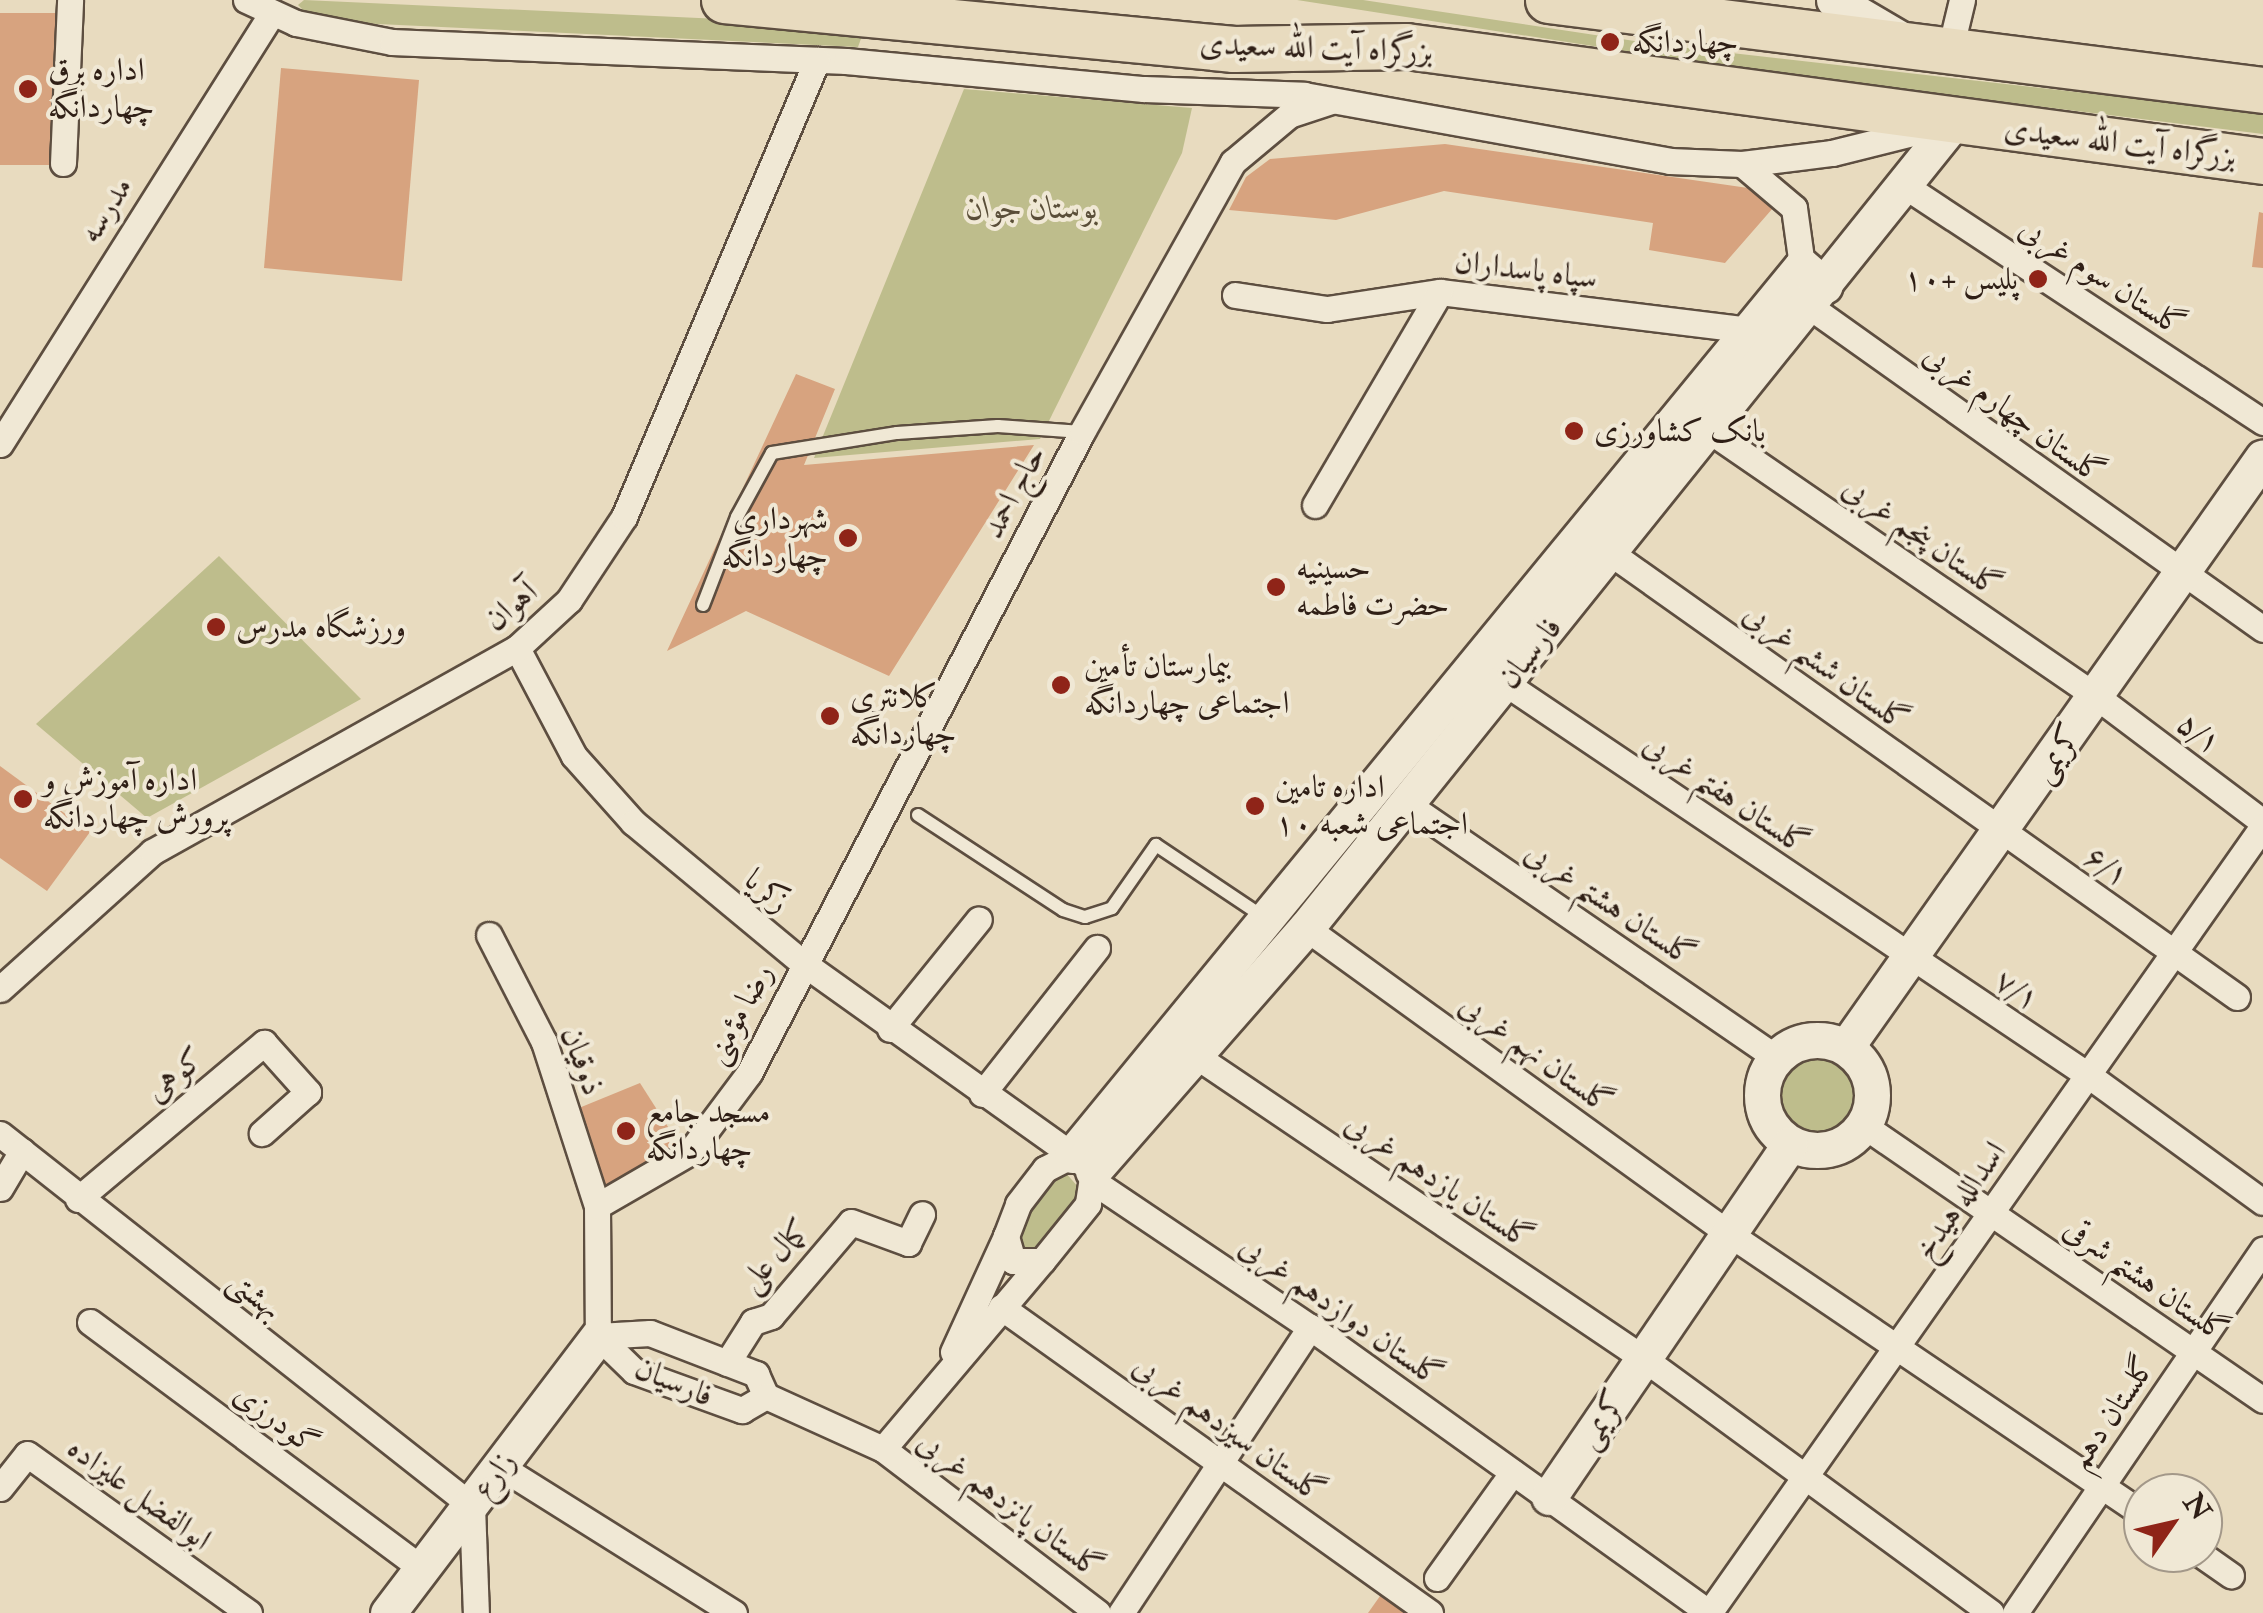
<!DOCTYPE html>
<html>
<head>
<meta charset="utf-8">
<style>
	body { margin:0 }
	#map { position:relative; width:2263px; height:1613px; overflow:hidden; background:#e8dbbf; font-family:"IM FELL Double Pica",Amiri,serif }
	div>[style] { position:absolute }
	.green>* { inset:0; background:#bebd8c }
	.round { border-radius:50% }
	.building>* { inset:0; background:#d7a37f }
	.roads { filter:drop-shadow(2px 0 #5d4e40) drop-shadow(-2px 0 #5d4e40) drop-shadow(0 2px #5d4e40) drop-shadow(0 -2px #5d4e40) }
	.lane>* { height:12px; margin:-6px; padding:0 6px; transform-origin:6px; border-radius:6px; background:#f0e8d5 }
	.street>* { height:25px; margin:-12.5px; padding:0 12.5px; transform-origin:12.5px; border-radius:12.5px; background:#f0e8d5 }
	.secondary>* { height:35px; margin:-17.5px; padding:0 17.5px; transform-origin:17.5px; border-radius:17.5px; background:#f0e8d5 }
	.secondary>.ring { margin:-17.5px; padding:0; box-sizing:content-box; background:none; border:35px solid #f0e8d5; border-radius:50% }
	.highway>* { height:45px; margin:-22.5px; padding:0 22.5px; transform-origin:22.5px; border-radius:22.5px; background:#e8dbbf }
	.dots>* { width:28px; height:28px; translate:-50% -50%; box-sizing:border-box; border:5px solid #f0e8d5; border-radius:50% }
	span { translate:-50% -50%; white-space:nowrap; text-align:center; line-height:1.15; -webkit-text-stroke:8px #f0e8d5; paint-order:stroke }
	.poi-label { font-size:32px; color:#2f1f16 }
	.left { translate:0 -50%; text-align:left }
	.right { translate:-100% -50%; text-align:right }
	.street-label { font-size:32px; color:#2f1f16 }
	.park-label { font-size:32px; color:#5a4e39; font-style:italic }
	.north { position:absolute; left:2123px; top:1473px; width:100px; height:100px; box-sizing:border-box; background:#f0e8d5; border:2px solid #a39889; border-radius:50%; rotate:56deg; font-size:28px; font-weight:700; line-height:40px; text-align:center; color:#2f1f16 }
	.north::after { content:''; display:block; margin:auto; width:35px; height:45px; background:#8f2418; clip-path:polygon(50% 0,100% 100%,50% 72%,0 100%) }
</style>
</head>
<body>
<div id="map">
	<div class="green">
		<i style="clip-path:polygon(304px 0,849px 25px,863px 33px,858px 47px,357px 23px,308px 15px,298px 5px)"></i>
		<i style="clip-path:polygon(1297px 0,1363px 0,1661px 45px,2263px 113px,2263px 134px,1753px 71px)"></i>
		<i style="clip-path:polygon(964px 89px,1192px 108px,1182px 153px,1040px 439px,814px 458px)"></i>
		<i style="clip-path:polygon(219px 556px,361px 699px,147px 818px,36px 724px)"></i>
		<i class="round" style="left:1776px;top:1052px;width:84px;height:84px"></i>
		<i style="clip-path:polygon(1065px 1172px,1079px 1188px,1077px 1198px,1049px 1236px,1036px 1248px,1021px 1247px,1017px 1237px,1029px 1208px)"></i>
	</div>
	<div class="building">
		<i style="clip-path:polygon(0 13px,60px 13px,52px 165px,0 165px)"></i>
		<i style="clip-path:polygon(281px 68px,419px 80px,402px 281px,264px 268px)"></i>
		<i style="clip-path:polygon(1445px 144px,1755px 189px,1773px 208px,1725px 263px,1649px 250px,1653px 223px,1444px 191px,1336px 220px,1229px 210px,1246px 177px,1270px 159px)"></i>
		<i style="clip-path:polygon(2259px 212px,2263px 213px,2263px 268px,2252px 267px)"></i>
		<i style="clip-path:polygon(796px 374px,835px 389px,804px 465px,1034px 445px,889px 676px,746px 611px,667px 651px)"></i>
		<i style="clip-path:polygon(0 766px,90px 832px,47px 891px,0 858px)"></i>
		<i style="clip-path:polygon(640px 1083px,684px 1152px,601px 1194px,574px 1110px)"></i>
		<i style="clip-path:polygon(1385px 1589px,1419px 1613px,1368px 1613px)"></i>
	</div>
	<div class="roads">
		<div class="lane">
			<i style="left:703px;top:605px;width:94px;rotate:-68.9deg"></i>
			<i style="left:737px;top:517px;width:73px;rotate:-61.3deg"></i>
			<i style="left:772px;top:453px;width:127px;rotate:-9.1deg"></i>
			<i style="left:897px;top:433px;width:101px;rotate:-4deg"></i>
			<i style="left:998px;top:426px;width:84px;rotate:4.1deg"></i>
			<i style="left:918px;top:815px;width:173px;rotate:33.2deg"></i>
			<i style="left:1063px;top:910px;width:23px;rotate:18deg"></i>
			<i style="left:1085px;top:917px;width:28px;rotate:-18deg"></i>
			<i style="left:1112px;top:908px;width:77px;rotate:-55.1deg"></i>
			<i style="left:1156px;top:845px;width:131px;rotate:33.8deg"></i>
		</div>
		<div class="street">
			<i style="left:246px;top:0;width:55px;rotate:24.7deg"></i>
			<i style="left:296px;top:23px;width:98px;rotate:11.2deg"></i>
			<i style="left:392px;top:42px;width:454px;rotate:2.4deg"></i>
			<i style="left:846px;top:61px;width:299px;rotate:5.4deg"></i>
			<i style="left:1144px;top:89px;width:160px;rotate:2.1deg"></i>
			<i style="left:1304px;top:95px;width:372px;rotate:10.2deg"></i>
			<i style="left:1670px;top:161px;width:72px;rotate:2.4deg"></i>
			<i style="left:1742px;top:164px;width:91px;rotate:-7deg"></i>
			<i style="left:1832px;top:153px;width:103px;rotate:-14deg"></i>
			<i style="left:1949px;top:54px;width:56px;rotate:-76.5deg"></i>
			<i style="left:63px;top:163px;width:163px;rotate:-87.5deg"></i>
			<i style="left:1742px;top:164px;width:68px;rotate:40.2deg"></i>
			<i style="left:1794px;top:208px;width:59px;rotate:82.1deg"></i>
			<i style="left:1905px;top:186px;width:429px;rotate:33.4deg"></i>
			<i style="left:1235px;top:295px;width:93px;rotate:8.7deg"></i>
			<i style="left:1327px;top:309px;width:114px;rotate:-8.6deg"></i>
			<i style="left:1440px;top:292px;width:313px;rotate:7deg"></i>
			<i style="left:1809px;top:306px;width:557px;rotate:35.43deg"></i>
			<i style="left:1710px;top:431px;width:470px;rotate:34.5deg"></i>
			<i style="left:2097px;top:697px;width:208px;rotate:37deg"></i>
			<i style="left:0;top:444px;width:510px;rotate:-57.74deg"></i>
			<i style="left:1315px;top:505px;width:247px;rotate:-59.6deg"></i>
			<i style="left:1612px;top:554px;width:766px;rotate:35.33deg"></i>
			<i style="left:517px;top:648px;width:122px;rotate:62.2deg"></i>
			<i style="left:574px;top:756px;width:89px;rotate:48.2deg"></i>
			<i style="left:633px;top:822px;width:221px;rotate:39.7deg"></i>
			<i style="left:803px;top:963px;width:330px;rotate:35.5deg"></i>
			<i style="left:1505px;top:683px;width:703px;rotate:33.92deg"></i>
			<i style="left:2088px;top:1075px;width:216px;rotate:36deg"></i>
			<i style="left:1407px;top:804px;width:447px;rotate:34.5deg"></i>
			<i style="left:1306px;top:928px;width:521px;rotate:35.86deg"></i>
			<i style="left:1728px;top:1233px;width:501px;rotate:34.1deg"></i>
			<i style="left:489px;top:935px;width:120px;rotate:62.8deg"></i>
			<i style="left:544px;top:1042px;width:172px;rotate:72.1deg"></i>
			<i style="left:597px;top:1206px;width:130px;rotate:89.6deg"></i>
			<i style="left:0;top:989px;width:205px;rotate:-42deg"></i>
			<i style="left:152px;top:852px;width:418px;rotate:-29.2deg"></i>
			<i style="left:517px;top:648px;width:71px;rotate:-42.7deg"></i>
			<i style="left:569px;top:600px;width:100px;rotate:-56.5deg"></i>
			<i style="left:624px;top:517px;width:496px;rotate:-67.1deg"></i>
			<i style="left:890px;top:1029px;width:141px;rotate:-51deg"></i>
			<i style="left:1199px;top:1058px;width:536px;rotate:34.05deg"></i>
			<i style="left:1643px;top:1358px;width:431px;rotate:36.2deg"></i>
			<i style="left:982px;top:1094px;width:186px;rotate:-51.8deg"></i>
			<i style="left:1863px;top:1125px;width:485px;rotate:34.5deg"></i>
			<i style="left:0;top:1134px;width:601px;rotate:38.24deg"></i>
			<i style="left:472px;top:1506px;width:107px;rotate:87.9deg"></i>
			<i style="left:1072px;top:1155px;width:26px;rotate:37deg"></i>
			<i style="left:1093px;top:1171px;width:33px;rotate:99deg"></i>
			<i style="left:1088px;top:1204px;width:73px;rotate:128.9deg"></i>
			<i style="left:1042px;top:1261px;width:29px;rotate:180deg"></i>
			<i style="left:1013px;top:1261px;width:26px;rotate:-106deg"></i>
			<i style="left:1006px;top:1236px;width:34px;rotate:-69deg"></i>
			<i style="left:1018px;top:1204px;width:44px;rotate:-52.4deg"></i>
			<i style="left:1045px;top:1169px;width:30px;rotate:-27deg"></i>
			<i style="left:1094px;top:1182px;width:260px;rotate:33.9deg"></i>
			<i style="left:1310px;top:1327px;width:491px;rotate:35.6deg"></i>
			<i style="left:0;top:1188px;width:43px;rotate:-59.3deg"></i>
			<i style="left:78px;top:1199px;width:243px;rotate:-40deg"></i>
			<i style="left:264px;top:1043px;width:66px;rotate:48.1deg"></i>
			<i style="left:308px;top:1092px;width:62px;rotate:138.3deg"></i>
			<i style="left:597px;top:1206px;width:108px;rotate:-30.1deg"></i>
			<i style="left:690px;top:1152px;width:99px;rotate:-53.2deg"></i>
			<i style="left:749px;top:1073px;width:722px;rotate:-62.55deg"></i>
			<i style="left:1082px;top:432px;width:309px;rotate:-60.8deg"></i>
			<i style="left:1233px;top:162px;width:73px;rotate:-40deg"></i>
			<i style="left:1289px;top:115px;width:44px;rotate:-18.4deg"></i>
			<i style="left:1001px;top:1307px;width:527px;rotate:35.5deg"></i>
			<i style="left:90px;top:1322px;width:415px;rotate:36.6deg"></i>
			<i style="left:598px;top:1336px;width:52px;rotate:-3.3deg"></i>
			<i style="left:650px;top:1333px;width:114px;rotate:21.1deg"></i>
			<i style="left:756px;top:1374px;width:24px;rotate:66deg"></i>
			<i style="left:766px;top:1396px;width:128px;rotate:24.4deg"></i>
			<i style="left:883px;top:1449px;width:246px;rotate:-49.8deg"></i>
			<i style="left:598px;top:1336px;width:50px;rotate:44.2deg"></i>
			<i style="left:634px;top:1371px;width:115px;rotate:19.9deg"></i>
			<i style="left:742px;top:1410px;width:28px;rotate:-30deg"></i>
			<i style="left:953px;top:1352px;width:128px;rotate:-65.4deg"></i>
			<i style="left:727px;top:1363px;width:49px;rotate:-57.6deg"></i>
			<i style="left:753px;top:1322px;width:19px;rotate:-18deg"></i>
			<i style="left:771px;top:1316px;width:123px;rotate:-49.6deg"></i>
			<i style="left:851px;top:1222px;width:61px;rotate:20.2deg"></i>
			<i style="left:908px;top:1243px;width:32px;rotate:-64deg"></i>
			<i style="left:883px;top:1449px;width:270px;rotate:37.3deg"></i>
			<i style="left:501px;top:1467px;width:275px;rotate:32.1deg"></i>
			<i style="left:0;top:1488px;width:43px;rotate:-51.5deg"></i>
			<i style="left:27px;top:1454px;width:273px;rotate:35.6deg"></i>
			<i style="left:2199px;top:1553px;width:39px;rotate:35deg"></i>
			<i style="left:1437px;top:1578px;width:130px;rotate:-54.4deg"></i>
			<i style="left:1121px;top:1613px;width:343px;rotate:-56.5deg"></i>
			<i style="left:1709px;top:1613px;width:962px;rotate:-54.86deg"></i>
			<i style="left:2015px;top:1613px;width:440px;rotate:-55.7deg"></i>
		</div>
		<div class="secondary">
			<i style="left:1834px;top:0;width:79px;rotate:30.5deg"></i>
			<i class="ring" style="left:1762px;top:1040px;width:75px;height:75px"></i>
			<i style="left:1846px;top:1047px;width:722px;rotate:-54.75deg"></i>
			<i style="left:1072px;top:1155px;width:1150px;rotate:-50.61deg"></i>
			<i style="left:1802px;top:266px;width:30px;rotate:41deg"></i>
			<i style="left:1093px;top:1171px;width:323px;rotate:-48.8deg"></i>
			<i style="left:1306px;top:928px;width:1033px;rotate:-51.21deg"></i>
			<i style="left:1549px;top:1497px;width:427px;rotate:-55.7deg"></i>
			<i style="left:388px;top:1613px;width:348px;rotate:-52.8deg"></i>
		</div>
		<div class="highway">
			<i style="left:724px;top:0;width:512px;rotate:5.49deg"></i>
			<i style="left:1234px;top:49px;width:172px;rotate:-1deg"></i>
			<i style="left:1406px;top:46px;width:865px;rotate:7.64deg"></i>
			<i style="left:1548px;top:0;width:721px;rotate:7.17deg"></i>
		</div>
	</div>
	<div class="dots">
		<i style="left:1610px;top:42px;background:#8f2418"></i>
		<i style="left:28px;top:89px;background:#8f2418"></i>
		<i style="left:2038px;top:279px;background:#8f2418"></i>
		<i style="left:1574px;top:431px;background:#8f2418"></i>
		<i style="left:848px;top:538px;background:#8f2418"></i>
		<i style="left:1276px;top:587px;background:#8f2418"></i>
		<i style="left:216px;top:627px;background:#8f2418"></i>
		<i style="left:1061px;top:685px;background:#8f2418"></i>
		<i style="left:830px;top:716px;background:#8f2418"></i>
		<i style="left:23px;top:799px;background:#8f2418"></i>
		<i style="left:1255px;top:806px;background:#8f2418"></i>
		<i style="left:626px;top:1131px;background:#8f2418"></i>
	</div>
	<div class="poi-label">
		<span class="left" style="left:1632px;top:42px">چهاردانگه</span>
		<span class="left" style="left:48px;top:89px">اداره برق<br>چهاردانگه</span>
		<span class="right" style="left:2018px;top:279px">پلیس +۱۰</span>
		<span class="left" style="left:1594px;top:431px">بانک کشاورزی</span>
		<span class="right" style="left:828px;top:538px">شهرداری<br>چهاردانگه</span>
		<span class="left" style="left:1296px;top:587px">حسینیه<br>حضرت فاطمه</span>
		<span class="left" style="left:236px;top:627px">ورزشگاه مدرس</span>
		<span class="left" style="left:1084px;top:685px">بیمارستان تأمین<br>اجتماعی چهاردانگه</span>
		<span class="left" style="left:850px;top:716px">کلانتری<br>چهاردانگه</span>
		<span class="left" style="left:43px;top:799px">اداره آموزش و<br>پرورش چهاردانگه</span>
		<span class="left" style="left:1275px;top:806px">اداره تامین<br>اجتماعی شعبه ۱۰</span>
		<span class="left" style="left:646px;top:1131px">مسجد جامع<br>چهاردانگه</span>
	</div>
	<div class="street-label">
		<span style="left:1316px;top:48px;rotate:2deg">بزرگراه آیت الله سعیدی</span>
		<span style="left:2120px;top:143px;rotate:7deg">بزرگراه آیت الله سعیدی</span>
		<span style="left:106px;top:210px;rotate:-58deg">مدرسه</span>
		<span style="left:1526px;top:270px;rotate:7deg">سپاه پاسداران</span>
		<span style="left:2102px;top:277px;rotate:33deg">گلستان سوم غربی</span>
		<span style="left:2014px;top:414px;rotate:36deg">گلستان چهارم غربی</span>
		<span style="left:1014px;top:492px;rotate:-62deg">حاج احمد</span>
		<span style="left:1922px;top:537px;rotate:35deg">گلستان پنجم غربی</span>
		<span style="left:511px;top:606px;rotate:-40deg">آهوان</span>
		<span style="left:1530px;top:653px;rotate:-51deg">فارسیان</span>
		<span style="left:1826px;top:667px;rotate:36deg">گلستان ششم غربی</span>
		<span style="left:2199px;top:733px;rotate:37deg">۵/۱</span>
		<span style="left:2057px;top:754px;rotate:-55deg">کریمی</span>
		<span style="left:1726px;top:794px;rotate:34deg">گلستان هفتم غربی</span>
		<span style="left:2107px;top:866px;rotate:35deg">۶/۱</span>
		<span style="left:767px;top:891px;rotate:40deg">زکریا</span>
		<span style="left:1610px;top:904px;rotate:34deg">گلستان هشتم غربی</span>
		<span style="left:2017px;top:990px;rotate:33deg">۷/۱</span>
		<span style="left:739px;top:1014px;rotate:-62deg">رضا مؤمنی</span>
		<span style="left:1536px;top:1054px;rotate:36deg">گلستان نهم غربی</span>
		<span style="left:582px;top:1061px;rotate:70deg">ذوقیان</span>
		<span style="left:175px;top:1075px;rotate:-40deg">کوهی</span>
		<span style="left:1439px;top:1181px;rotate:34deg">گلستان یازدهم غربی</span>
		<span style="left:1960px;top:1201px;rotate:-55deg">اسدالله هیدخ</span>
		<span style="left:775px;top:1256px;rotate:-46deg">کمال علی</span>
		<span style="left:2146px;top:1280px;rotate:35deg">گلستان هشتم شرقی</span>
		<span style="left:255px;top:1295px;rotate:38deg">بهشتی</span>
		<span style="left:1341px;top:1311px;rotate:35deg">گلستان دوازدهم غربی</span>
		<span style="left:674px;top:1382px;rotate:23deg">فارسیان</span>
		<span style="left:2112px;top:1413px;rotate:-56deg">گلستان دهم</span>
		<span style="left:276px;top:1419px;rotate:37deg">گودرزی</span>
		<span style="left:1602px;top:1420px;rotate:-56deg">کریمی</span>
		<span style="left:1229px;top:1429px;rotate:36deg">گلستان سیزدهم غربی</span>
		<span style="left:494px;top:1475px;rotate:-53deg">زارع</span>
		<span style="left:139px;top:1494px;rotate:36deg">ابوالفضل علیزاده</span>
		<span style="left:1010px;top:1505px;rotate:37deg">گلستان پانزدهم غربی</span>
	</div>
	<div class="park-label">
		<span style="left:1032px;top:208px">بوستان جوان</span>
	</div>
	<div class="north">N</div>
</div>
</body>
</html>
